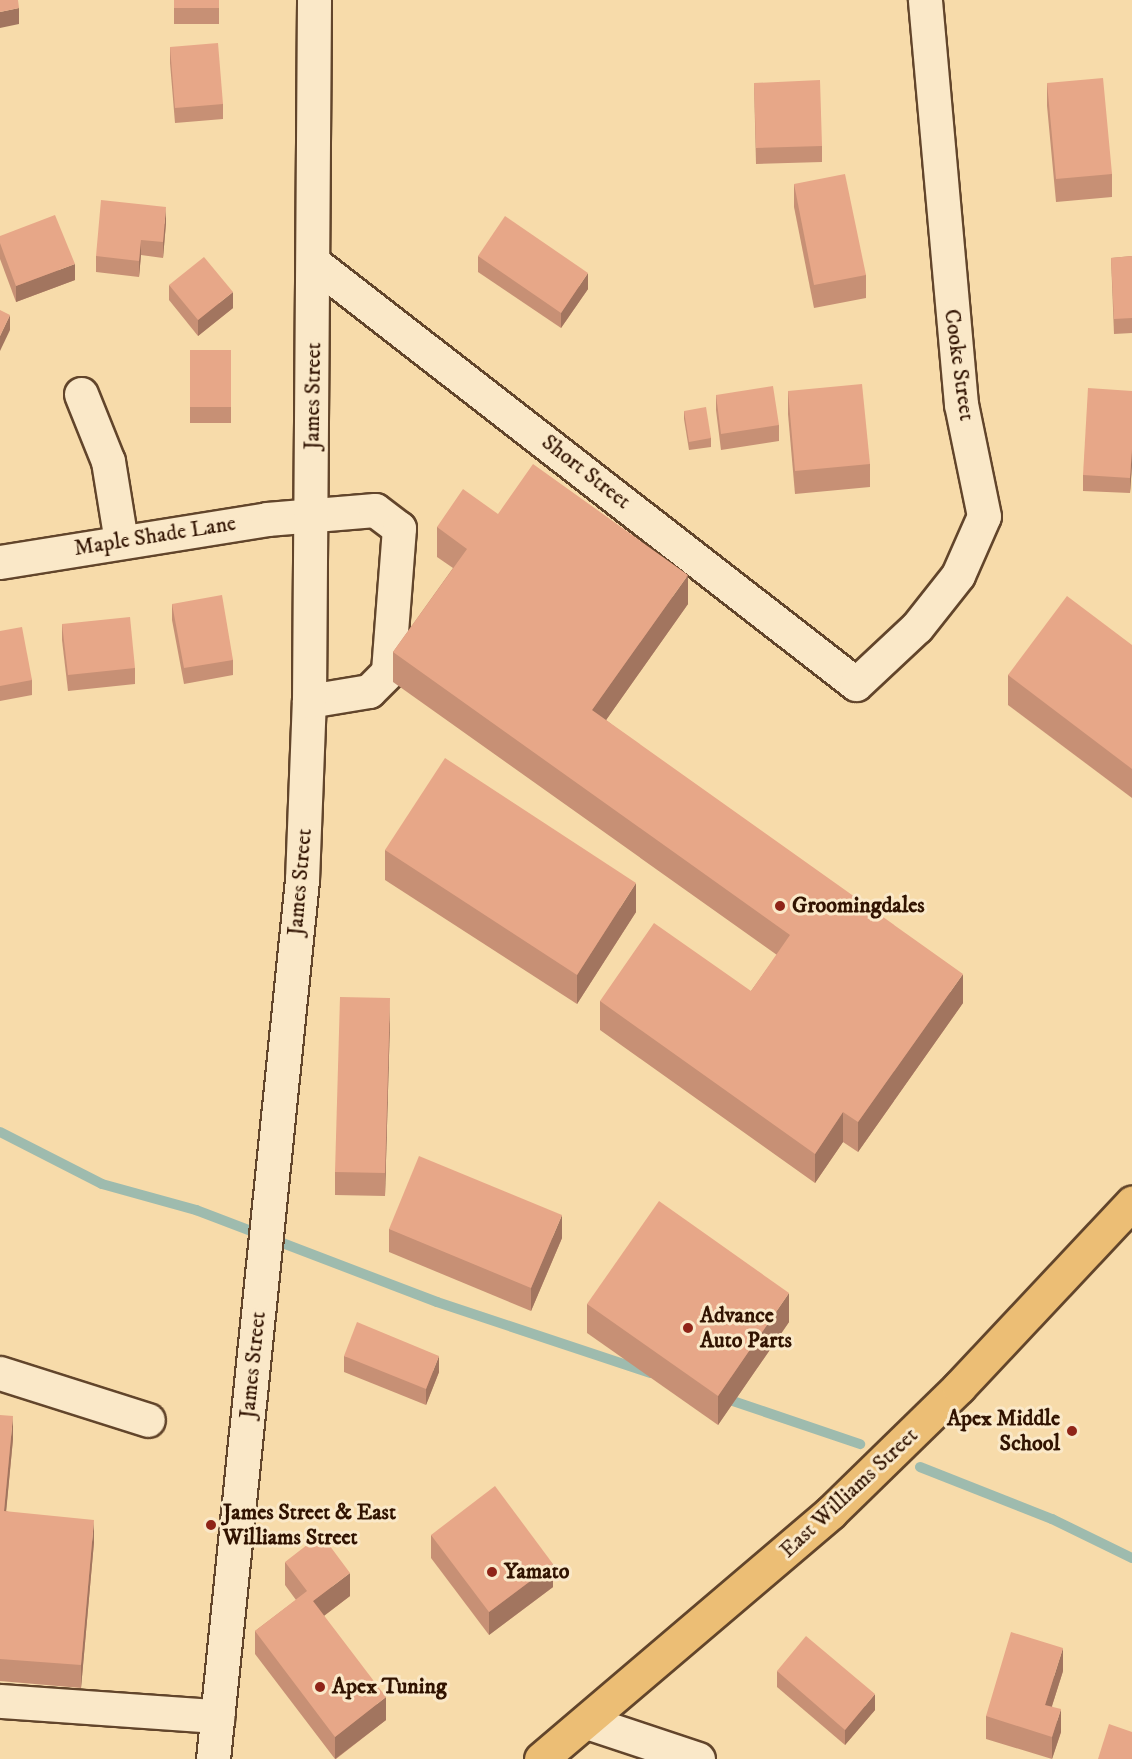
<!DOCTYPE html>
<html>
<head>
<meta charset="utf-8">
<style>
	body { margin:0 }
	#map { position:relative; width:1132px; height:1759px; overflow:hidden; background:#f7dbaa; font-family:"IM FELL DW Pica",serif }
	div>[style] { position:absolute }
	.stream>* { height:10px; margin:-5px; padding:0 5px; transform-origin:5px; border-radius:5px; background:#9ebbae }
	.roads { filter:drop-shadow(2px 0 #62452b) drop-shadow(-2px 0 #62452b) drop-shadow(0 2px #62452b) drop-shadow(0 -2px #62452b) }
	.minor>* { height:33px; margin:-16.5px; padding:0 16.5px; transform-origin:16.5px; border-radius:16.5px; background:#fae8c8 }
	.major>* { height:33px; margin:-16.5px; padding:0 16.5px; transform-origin:16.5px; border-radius:16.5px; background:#ecbe75 }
	.wall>* { inset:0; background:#c79075 }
	.shaded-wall>* { inset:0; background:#a2755f }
	.building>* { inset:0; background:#e7a788 }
	.dots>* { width:16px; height:16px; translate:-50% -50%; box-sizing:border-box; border:3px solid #fae8c8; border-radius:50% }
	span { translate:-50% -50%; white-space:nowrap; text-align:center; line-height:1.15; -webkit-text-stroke:6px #fae8c8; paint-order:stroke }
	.street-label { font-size:22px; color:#311301 }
	.poi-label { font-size:22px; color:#311301; font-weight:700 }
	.left { translate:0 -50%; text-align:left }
	.right { translate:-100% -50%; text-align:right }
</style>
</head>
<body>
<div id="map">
	<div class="stream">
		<i style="left:0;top:1132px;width:114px;rotate:27deg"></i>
		<i style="left:102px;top:1184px;width:98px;rotate:15.5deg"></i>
		<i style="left:196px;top:1210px;width:258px;rotate:20.9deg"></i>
		<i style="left:437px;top:1302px;width:225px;rotate:18.4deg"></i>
		<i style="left:721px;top:1397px;width:147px;rotate:18.7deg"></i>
		<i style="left:920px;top:1467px;width:142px;rotate:21.5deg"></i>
		<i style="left:1052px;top:1519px;width:89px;rotate:26deg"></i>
	</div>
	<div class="roads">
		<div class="minor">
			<i style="left:314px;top:263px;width:686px;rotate:37.84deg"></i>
			<i style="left:856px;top:684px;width:83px;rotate:-43.1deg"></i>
			<i style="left:917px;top:627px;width:66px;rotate:-51.7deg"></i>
			<i style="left:958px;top:575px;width:64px;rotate:-66.2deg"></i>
			<i style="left:984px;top:516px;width:114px;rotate:-101.6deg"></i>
			<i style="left:961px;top:404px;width:406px;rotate:-95.1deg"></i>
			<i style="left:81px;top:394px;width:72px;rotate:68.1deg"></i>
			<i style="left:108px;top:461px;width:81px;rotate:80.8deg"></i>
			<i style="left:0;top:562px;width:270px;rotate:-9.1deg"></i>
			<i style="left:267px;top:519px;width:108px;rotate:-4.8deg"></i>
			<i style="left:375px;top:510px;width:30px;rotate:37deg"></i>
			<i style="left:399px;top:528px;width:144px;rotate:94.4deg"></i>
			<i style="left:388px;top:672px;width:27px;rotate:135deg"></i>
			<i style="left:369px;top:691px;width:61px;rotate:170.5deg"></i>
			<i style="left:0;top:1373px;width:155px;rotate:17.6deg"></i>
			<i style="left:0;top:1701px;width:218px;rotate:4deg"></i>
			<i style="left:587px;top:1722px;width:117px;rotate:18.4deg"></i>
			<i style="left:213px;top:1759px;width:883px;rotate:-84.22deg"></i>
			<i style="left:302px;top:880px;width:179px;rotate:-87.8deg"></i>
			<i style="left:309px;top:701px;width:701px;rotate:-89.59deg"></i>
		</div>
		<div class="major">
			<i style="left:541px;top:1759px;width:381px;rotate:-40.4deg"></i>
			<i style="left:831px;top:1512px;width:179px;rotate:-44.3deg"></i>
			<i style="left:959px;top:1387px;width:253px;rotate:-46.8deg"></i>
		</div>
	</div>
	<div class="wall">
		<i style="clip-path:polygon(174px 0,219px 0,219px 24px,174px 24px)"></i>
		<i style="clip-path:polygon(170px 47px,223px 104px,223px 119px,175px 123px,170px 63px)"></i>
		<i style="clip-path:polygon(754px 83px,822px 146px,822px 162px,756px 164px)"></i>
		<i style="clip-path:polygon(1047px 83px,1112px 174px,1112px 197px,1056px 202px,1047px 106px)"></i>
		<i style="clip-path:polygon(794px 184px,866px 275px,866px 298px,814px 308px,794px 207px)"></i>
		<i style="clip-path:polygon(166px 223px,163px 258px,141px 255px,139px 277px,96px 272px,96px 256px)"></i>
		<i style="clip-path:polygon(0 236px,75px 280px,16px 302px,0 259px)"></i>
		<i style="clip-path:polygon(478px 256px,588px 289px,561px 328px,478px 272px)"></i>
		<i style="clip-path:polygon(1132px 256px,1132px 333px,1114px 334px,1111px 258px)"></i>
		<i style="clip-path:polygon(169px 285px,233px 308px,198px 336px,169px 300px)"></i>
		<i style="clip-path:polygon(190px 350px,231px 350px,231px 423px,190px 423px)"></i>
		<i style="clip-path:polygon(788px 391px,870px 464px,870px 487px,795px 494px,788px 414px)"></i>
		<i style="clip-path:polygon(1132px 391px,1132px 465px,1130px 493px,1083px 491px,1083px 475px)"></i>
		<i style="clip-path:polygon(716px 395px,779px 425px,779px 441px,721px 450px,716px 410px)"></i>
		<i style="clip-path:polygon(684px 411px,711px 438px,711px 447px,689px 450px,684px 419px)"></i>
		<i style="clip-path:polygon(498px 514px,688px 604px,606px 720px,963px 1003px,858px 1152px,843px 1142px,815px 1183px,600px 1030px,600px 1001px,751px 991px,777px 955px,393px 682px,393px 652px,453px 568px,437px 557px,437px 527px)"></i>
		<i style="clip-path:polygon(172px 604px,233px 660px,233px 675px,184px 684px,172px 620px)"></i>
		<i style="clip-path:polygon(62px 624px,135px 668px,135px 684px,68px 691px,62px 640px)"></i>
		<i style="clip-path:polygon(0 631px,32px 680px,32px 695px,0 701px)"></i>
		<i style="clip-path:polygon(1132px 645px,1132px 798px,1008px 705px,1008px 675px)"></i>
		<i style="clip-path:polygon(385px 850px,636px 912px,577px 1004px,385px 880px)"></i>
		<i style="clip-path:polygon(390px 1021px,385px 1196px,335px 1195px,335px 1172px)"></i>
		<i style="clip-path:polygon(389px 1229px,562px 1238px,531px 1311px,389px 1252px)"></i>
		<i style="clip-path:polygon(587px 1304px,789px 1322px,718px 1425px,587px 1333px)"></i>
		<i style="clip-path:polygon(344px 1356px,439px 1372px,426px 1405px,344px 1372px)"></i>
		<i style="clip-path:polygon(0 1415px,13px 1439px,6px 1511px,94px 1542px,81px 1688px,0 1681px)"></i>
		<i style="clip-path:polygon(431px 1535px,553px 1587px,489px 1635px,431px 1558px)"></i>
		<i style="clip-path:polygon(285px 1562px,350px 1596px,324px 1616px,386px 1720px,336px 1759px,335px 1759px,255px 1654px,255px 1631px,296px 1600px,285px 1585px)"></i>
		<i style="clip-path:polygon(777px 1671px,875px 1710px,845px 1745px,777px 1687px)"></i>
		<i style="clip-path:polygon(1063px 1671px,1052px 1706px,1061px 1732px,1052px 1759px,986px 1739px,986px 1716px)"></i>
	</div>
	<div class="shaded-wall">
		<i style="clip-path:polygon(19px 8px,19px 24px,0 28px,0 12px)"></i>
		<i style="clip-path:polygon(166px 207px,166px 223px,163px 258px,163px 242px)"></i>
		<i style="clip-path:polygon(141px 240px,141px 255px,139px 277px,139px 261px)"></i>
		<i style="clip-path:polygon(75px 264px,75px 280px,16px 302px,16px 286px)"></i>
		<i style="clip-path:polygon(588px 273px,588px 289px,561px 328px,561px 313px)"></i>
		<i style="clip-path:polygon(233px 292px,233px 308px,198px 336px,198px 320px)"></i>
		<i style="clip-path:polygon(10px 315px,10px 330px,0 351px,0 336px)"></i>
		<i style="clip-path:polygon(1132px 449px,1132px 465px,1130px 493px,1130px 478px)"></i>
		<i style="clip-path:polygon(688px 575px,688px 604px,592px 740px,592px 710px)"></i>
		<i style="clip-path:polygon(636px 883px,636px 912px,577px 1004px,577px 975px)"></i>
		<i style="clip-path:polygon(963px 974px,963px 1003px,858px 1152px,858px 1122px)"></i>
		<i style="clip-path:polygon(390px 998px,390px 1021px,385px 1196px,385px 1173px)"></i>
		<i style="clip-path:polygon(843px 1112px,843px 1142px,815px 1183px,815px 1154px)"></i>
		<i style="clip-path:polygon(562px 1215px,562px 1238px,531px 1311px,531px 1288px)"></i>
		<i style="clip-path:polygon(789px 1293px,789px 1322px,718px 1425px,718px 1396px)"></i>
		<i style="clip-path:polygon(439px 1356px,439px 1372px,426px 1405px,426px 1389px)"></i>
		<i style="clip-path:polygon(13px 1416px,13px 1439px,4px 1534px,4px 1511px)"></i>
		<i style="clip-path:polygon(94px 1520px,94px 1542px,81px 1688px,81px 1665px)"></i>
		<i style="clip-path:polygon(553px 1564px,553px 1587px,489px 1635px,489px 1612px)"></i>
		<i style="clip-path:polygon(350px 1573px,350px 1596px,313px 1624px,313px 1601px)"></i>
		<i style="clip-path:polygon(1063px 1648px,1063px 1671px,1045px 1728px,1045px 1705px)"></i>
		<i style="clip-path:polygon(875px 1694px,875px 1710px,845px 1745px,845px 1730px)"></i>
		<i style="clip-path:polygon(386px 1697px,386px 1720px,335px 1759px,335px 1737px)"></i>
		<i style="clip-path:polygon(1061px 1709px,1061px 1732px,1052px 1759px,1052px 1737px)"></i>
	</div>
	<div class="building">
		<i style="clip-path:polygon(0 0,18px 0,19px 8px,0 12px)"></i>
		<i style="clip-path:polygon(174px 0,219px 0,219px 8px,174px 8px)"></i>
		<i style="clip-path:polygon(218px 43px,223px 104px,175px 108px,170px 47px)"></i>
		<i style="clip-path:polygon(1103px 78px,1112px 174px,1056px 179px,1047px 83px)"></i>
		<i style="clip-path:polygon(820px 80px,822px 146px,756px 148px,754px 83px)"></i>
		<i style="clip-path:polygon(845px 174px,866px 275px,814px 285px,794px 184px)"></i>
		<i style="clip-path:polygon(101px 200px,166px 207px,163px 242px,141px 240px,139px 261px,96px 256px)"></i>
		<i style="clip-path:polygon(55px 215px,75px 264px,16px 286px,0 243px,0 236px)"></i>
		<i style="clip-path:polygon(505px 216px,588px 273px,561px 313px,478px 256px)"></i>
		<i style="clip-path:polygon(1132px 256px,1132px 318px,1114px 319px,1111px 258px)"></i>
		<i style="clip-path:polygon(204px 257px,233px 292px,198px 320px,169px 285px)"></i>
		<i style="clip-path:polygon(0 310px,10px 315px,0 336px)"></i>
		<i style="clip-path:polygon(190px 350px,231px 350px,231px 407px,190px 407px)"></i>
		<i style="clip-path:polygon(862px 384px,870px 464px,795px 471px,788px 391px)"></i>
		<i style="clip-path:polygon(773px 386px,779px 425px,721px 434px,716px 395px)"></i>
		<i style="clip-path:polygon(1088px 388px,1132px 391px,1132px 449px,1130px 478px,1083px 475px)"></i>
		<i style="clip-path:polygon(706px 407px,711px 438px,689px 442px,684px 411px)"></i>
		<i style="clip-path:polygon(533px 464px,688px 575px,592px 710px,963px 974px,858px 1122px,843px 1112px,815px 1154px,600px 1001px,654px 923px,751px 991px,790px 935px,393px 652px,467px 549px,437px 527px,463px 489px,498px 514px)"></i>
		<i style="clip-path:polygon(222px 595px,233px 660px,184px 668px,172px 604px)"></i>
		<i style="clip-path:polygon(1067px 596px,1132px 645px,1132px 769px,1008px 675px)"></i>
		<i style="clip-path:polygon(130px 617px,135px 668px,68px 675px,62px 624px)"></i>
		<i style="clip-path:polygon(22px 627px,32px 680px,0 686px,0 631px)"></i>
		<i style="clip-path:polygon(445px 758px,636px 883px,577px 975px,385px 850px)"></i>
		<i style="clip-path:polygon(340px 997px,390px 998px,385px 1173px,335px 1172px)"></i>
		<i style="clip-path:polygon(419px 1156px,562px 1215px,531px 1288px,389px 1229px)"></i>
		<i style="clip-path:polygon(659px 1201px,789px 1293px,718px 1396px,587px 1304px)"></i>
		<i style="clip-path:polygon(357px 1322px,439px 1356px,426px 1389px,344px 1356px)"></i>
		<i style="clip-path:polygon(0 1415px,13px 1416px,4px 1511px,94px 1520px,81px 1665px,0 1659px)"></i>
		<i style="clip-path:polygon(495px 1486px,553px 1564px,489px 1612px,431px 1535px)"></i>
		<i style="clip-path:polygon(321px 1534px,350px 1573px,313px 1601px,386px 1697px,335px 1737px,255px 1631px,307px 1591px,285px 1562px)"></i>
		<i style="clip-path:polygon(1011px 1632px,1063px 1648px,1045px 1705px,1061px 1709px,1052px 1737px,986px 1716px)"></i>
		<i style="clip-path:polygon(806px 1636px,875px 1694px,845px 1730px,777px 1671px)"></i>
		<i style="clip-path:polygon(1109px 1724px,1132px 1732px,1132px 1759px,1098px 1759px)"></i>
	</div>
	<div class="dots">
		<i style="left:780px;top:906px;background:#8f2418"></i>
		<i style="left:688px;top:1328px;background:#8f2418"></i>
		<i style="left:1072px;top:1431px;background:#8f2418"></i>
		<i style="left:211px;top:1525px;background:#8f2418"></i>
		<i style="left:492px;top:1572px;background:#8f2418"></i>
		<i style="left:320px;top:1687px;background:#8f2418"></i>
	</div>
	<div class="street-label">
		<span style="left:959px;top:365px;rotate:82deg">Cooke Street</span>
		<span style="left:313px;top:396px;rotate:-89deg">James Street</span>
		<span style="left:586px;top:472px;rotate:38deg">Short Street</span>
		<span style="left:155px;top:536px;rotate:-9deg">Maple Shade Lane</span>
		<span style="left:300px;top:882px;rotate:-85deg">James Street</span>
		<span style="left:253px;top:1365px;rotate:-84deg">James Street</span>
		<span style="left:849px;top:1493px;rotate:-43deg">East Williams Street</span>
	</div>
	<div class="poi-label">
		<span class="left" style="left:792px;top:906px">Groomingdales</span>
		<span class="left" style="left:700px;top:1328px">Advance<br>Auto Parts</span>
		<span class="right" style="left:1060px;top:1431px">Apex Middle<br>School</span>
		<span class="left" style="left:223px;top:1525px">James Street &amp; East<br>Williams Street</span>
		<span class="left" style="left:504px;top:1572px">Yamato</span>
		<span class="left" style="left:332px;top:1687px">Apex Tuning</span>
	</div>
</div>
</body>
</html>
